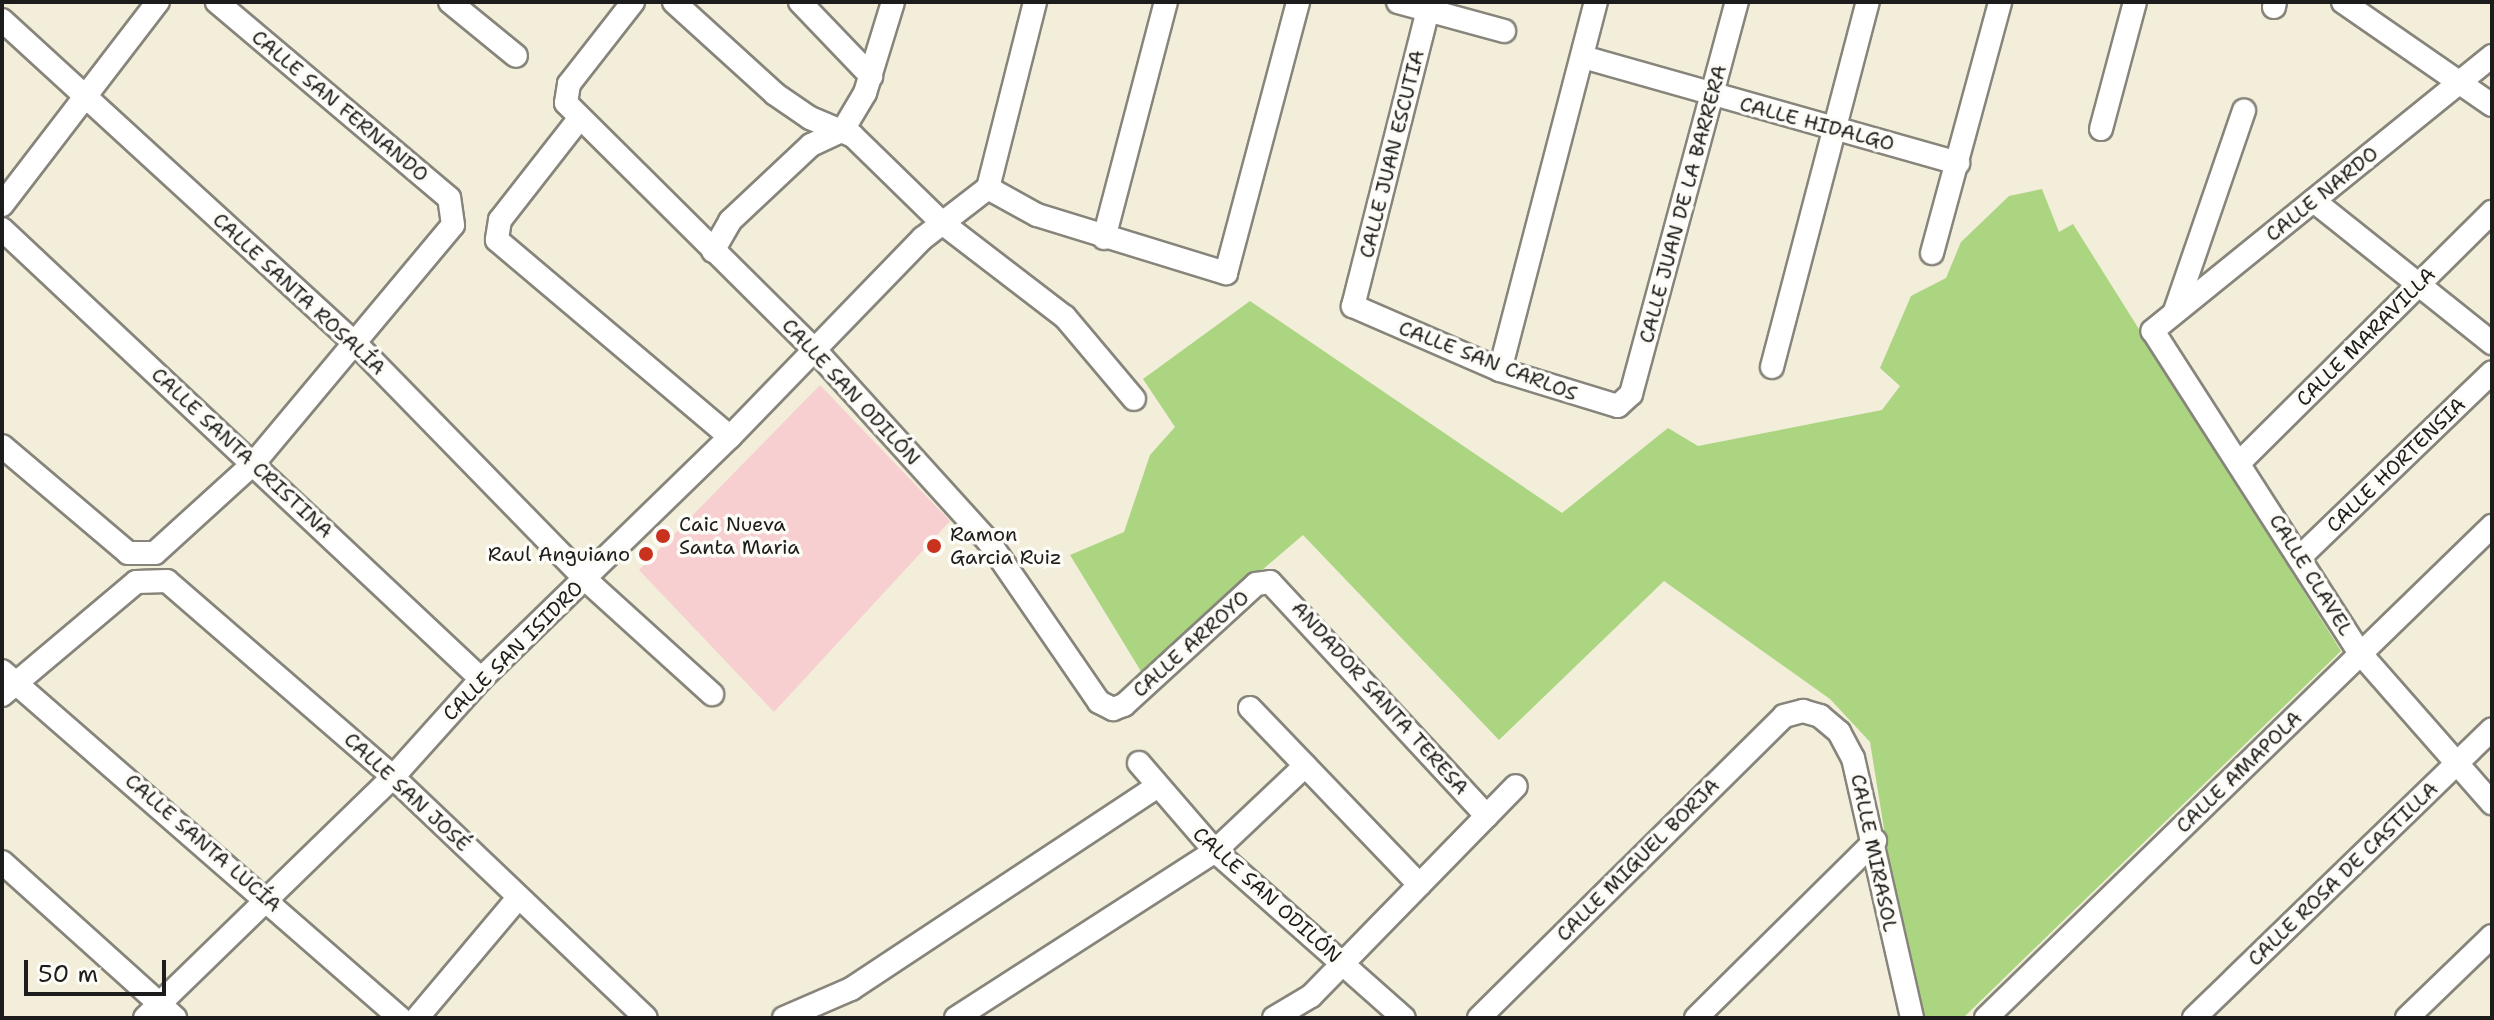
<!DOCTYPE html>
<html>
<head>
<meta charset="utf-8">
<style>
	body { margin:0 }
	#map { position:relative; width:2494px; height:1020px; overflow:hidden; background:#f2eeda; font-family:"Shantell Sans",sans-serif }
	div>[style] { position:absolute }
	.built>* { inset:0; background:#f7cfd1 }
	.green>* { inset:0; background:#abd581 }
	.roads { filter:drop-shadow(2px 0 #87857b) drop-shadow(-2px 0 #87857b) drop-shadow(0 2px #87857b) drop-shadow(0 -2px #87857b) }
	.street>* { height:22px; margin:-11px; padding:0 11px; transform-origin:11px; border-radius:11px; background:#fff }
	.dots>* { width:22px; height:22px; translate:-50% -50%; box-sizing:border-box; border:4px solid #fdfcf7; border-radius:50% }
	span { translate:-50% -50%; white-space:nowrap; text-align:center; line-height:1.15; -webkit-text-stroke:7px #fdfcf7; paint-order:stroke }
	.street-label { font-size:20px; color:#1c1c1c }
	.poi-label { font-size:20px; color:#1c1c1c }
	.left { translate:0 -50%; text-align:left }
	.right { translate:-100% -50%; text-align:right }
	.frame { position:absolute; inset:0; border:4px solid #1c1c1c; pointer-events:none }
	.scale { position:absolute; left:24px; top:960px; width:142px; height:36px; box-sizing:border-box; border:4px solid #1c1c1c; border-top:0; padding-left:10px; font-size:24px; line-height:28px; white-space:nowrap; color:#1c1c1c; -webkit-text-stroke:6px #fdfcf7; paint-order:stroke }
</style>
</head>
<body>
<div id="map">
	<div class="built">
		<i style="clip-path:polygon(820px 385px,950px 521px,774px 712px,639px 570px)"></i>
	</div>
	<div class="green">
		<i style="clip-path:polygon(2042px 189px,2059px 232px,2073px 224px,2341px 651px,1963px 1018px,1924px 1018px,1908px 978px,1870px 742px,1830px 699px,1664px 581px,1499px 740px,1303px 535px,1142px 673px,1070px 555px,1124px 532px,1150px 455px,1175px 427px,1143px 379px,1250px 301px,1562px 513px,1668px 428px,1698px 446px,1882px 410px,1900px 386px,1880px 368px,1911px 296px,1946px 278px,1961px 242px,2009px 196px)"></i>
	</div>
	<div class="roads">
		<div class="street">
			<i style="left:450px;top:2px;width:85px;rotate:39.3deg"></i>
			<i style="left:633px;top:2px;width:104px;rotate:128deg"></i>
			<i style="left:569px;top:84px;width:19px;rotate:99deg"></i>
			<i style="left:566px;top:103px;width:351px;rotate:44.8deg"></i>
			<i style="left:815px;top:350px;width:259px;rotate:47.8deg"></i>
			<i style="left:989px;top:542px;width:194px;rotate:55.5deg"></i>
			<i style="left:1099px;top:702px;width:16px;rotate:27deg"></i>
			<i style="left:1113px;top:709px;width:12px;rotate:-20deg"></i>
			<i style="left:1124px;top:705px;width:179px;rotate:-42.5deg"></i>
			<i style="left:1256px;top:584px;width:14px;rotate:-8deg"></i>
			<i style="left:1270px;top:582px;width:319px;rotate:47.2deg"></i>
			<i style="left:674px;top:2px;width:137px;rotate:42.3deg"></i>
			<i style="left:775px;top:94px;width:42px;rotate:34.4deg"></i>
			<i style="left:810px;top:118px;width:47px;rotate:22.7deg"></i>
			<i style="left:853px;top:136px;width:123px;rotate:44.3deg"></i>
			<i style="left:941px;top:222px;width:156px;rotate:37.5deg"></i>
			<i style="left:1065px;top:317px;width:107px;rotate:49.9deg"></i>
			<i style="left:800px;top:2px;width:103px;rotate:46.2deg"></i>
			<i style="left:1398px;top:2px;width:110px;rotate:15.3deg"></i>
			<i style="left:1430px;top:2px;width:314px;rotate:104.2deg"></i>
			<i style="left:1353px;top:306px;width:160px;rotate:23.5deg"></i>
			<i style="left:1500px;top:370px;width:123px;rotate:17deg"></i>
			<i style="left:1618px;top:406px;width:18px;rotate:-43deg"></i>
			<i style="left:1631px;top:394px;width:406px;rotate:-74.9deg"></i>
			<i style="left:2343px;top:2px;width:181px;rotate:34.7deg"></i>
			<i style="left:2274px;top:7px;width:5px;rotate:-79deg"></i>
			<i style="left:2px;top:20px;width:481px;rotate:42.5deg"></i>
			<i style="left:357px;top:345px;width:325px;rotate:45.7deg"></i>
			<i style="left:584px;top:578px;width:173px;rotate:42.2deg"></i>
			<i style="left:2492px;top:56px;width:437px;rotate:141deg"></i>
			<i style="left:2153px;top:331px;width:383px;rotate:57.3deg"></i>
			<i style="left:2360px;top:653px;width:200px;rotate:48.7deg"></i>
			<i style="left:1583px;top:57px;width:390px;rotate:15.8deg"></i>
			<i style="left:579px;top:119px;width:128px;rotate:128deg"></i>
			<i style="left:500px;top:220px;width:20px;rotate:99deg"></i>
			<i style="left:497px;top:240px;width:305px;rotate:40.2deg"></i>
			<i style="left:2101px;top:129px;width:131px;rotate:-75deg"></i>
			<i style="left:843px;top:130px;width:43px;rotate:-59.3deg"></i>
			<i style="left:865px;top:93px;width:95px;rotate:-72.9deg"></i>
			<i style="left:988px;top:188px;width:56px;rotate:28.9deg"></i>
			<i style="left:1037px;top:215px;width:198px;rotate:17.1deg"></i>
			<i style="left:1226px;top:273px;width:280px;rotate:-75.1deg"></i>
			<i style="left:988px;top:188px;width:192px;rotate:-75.8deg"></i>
			<i style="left:2314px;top:201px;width:228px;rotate:38.6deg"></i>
			<i style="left:2px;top:205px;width:256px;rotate:-52.5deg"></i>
			<i style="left:2px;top:229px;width:657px;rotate:43.21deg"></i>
			<i style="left:1104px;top:238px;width:244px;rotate:-75.3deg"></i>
			<i style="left:713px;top:251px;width:34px;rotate:-60deg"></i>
			<i style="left:730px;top:221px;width:111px;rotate:-43.2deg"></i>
			<i style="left:811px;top:145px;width:35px;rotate:-25deg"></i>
			<i style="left:1932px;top:253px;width:260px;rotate:-74.8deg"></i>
			<i style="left:2175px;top:311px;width:212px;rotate:-71deg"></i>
			<i style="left:1772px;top:367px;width:377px;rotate:-75.3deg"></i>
			<i style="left:1500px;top:370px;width:380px;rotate:-75.4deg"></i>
			<i style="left:2px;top:446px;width:165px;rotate:40.3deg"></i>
			<i style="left:128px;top:553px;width:27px"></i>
			<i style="left:155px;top:553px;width:134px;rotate:-42.3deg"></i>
			<i style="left:254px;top:463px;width:310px;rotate:-50.1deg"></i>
			<i style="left:453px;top:225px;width:27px;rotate:-98deg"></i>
			<i style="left:449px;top:198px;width:304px;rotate:-139.8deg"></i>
			<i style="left:2240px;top:462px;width:355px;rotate:-44.8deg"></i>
			<i style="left:2299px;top:558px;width:268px;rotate:-43.9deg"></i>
			<i style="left:2px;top:671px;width:528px;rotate:41.08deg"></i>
			<i style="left:2px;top:695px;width:175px;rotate:-40.1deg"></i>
			<i style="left:136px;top:582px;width:31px;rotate:-2deg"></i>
			<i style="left:167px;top:581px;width:299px;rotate:40.9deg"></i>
			<i style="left:393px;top:777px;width:349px;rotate:43.6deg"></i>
			<i style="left:1250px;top:708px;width:245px;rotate:46.2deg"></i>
			<i style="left:1139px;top:763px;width:116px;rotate:49.2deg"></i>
			<i style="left:1215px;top:851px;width:252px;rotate:41.5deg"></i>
			<i style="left:2px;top:862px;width:233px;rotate:42deg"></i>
			<i style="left:145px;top:1018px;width:346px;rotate:-44.2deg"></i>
			<i style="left:393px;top:777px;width:132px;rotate:-48.1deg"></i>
			<i style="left:481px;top:679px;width:347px;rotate:-44.2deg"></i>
			<i style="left:730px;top:437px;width:277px;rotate:-45.9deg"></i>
			<i style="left:923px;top:238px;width:82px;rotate:-37.6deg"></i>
			<i style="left:417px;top:1018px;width:158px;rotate:-49.9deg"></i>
			<i style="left:784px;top:1018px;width:73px;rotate:-23.4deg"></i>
			<i style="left:851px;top:989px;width:366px;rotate:-33.5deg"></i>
			<i style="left:956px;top:1018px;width:308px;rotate:-32.8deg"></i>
			<i style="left:1215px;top:851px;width:124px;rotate:-43.4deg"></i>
			<i style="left:1274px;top:1018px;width:43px;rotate:-30.7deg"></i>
			<i style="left:1311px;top:996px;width:293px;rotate:-45.7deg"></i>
			<i style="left:1479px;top:1018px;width:429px;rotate:-44.7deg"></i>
			<i style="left:1784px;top:716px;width:20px;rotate:-15deg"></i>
			<i style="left:1803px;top:711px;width:18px;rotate:16deg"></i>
			<i style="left:1820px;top:716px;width:25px;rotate:40deg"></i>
			<i style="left:1839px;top:732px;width:30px;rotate:62deg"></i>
			<i style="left:1853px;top:758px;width:267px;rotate:77.2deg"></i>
			<i style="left:1696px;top:1018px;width:252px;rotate:-44.7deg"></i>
			<i style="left:1986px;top:1018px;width:706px;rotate:-44.2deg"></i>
			<i style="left:2194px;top:1018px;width:415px;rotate:-44.1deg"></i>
			<i style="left:2407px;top:1018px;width:118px;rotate:-44deg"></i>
		</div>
	</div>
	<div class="dots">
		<i style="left:663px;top:536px;background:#c8321e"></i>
		<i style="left:934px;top:546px;background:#c8321e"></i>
		<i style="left:646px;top:554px;background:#c8321e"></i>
	</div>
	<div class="street-label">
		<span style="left:340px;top:106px;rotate:40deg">CALLE SAN FERNANDO</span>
		<span style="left:1817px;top:124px;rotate:15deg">CALLE HIDALGO</span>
		<span style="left:1392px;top:154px;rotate:-76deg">CALLE JUAN ESCUTIA</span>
		<span style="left:2322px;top:194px;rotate:-39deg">CALLE NARDO</span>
		<span style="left:1683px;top:204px;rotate:-75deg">CALLE JUAN DE LA BARRERA</span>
		<span style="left:299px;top:294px;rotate:43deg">CALLE SANTA ROSALÍA</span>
		<span style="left:2366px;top:337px;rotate:-45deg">CALLE MARAVILLA</span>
		<span style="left:1488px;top:361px;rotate:21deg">CALLE SAN CARLOS</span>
		<span style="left:851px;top:392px;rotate:47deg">CALLE SAN ODILÓN</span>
		<span style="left:242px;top:453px;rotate:43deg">CALLE SANTA CRISTINA</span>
		<span style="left:2396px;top:465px;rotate:-44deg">CALLE HORTENSIA</span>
		<span style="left:2311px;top:575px;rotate:58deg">CALLE CLAVEL</span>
		<span style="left:1191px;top:644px;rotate:-42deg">CALLE ARROYO</span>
		<span style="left:513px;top:651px;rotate:-45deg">CALLE SAN ISIDRO</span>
		<span style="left:1380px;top:698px;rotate:48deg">ANDADOR SANTA TERESA</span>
		<span style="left:2239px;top:772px;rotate:-44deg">CALLE AMAPOLA</span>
		<span style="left:407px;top:792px;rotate:43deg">CALLE SAN JOSÉ</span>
		<span style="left:203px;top:843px;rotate:41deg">CALLE SANTA LUCÍA</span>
		<span style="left:1874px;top:853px;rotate:78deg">CALLE MIRASOL</span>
		<span style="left:1638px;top:860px;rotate:-45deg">CALLE MIGUEL BORJA</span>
		<span style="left:2343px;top:874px;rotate:-44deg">CALLE ROSA DE CASTILLA</span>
		<span style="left:1267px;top:895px;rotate:42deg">CALLE SAN ODILÓN</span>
	</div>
	<div class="poi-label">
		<span class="left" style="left:679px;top:536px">Caic Nueva<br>Santa Maria</span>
		<span class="left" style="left:950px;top:546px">Ramon<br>Garcia Ruiz</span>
		<span class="right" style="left:630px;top:554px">Raul Anguiano</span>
	</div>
	<div class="frame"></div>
	<div class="scale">50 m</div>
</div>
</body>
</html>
